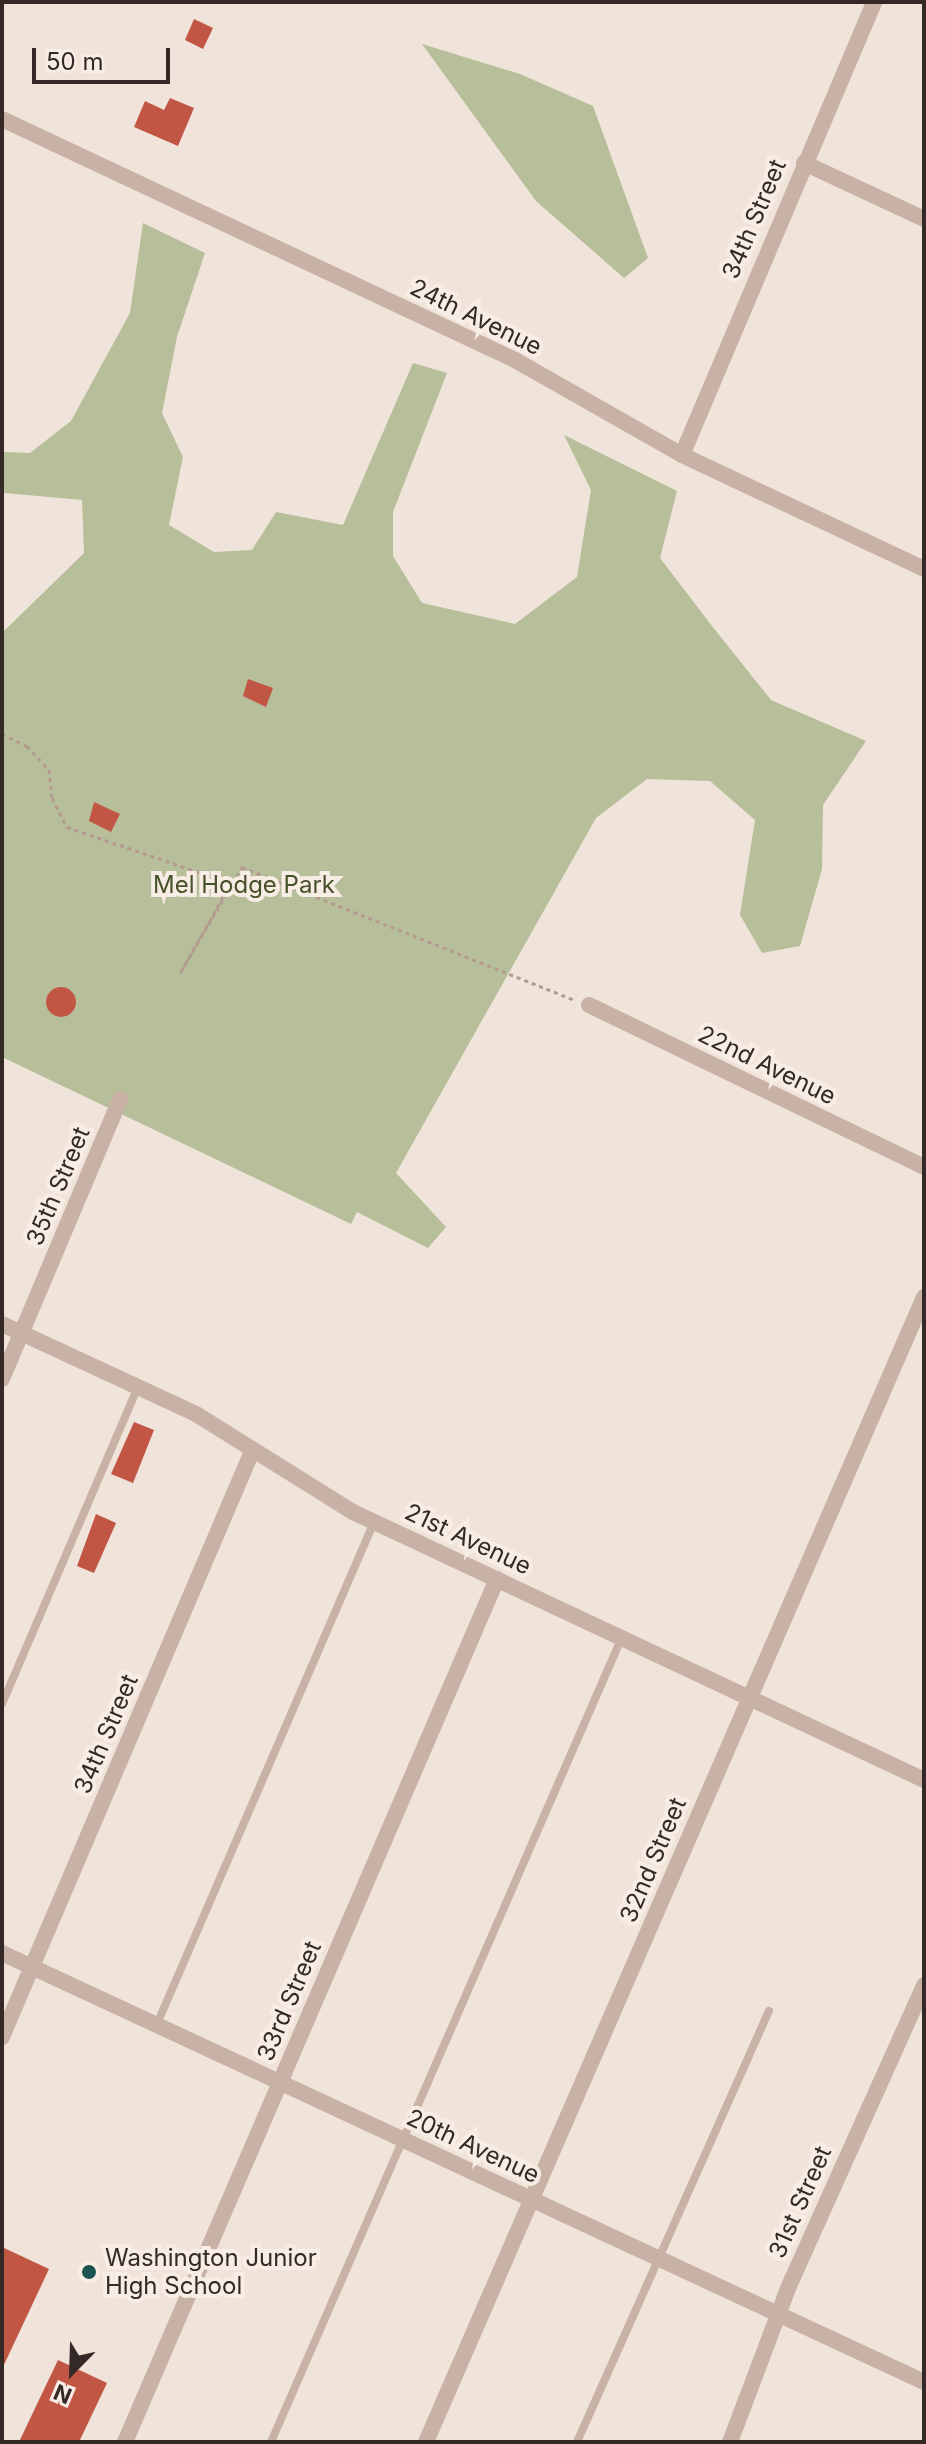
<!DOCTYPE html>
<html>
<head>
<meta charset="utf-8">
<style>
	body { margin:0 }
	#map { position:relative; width:926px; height:2444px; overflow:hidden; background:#f0e3d9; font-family:Inter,sans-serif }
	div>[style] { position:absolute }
	.green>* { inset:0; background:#b6bf99 }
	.building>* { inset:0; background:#c25644 }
	.round { border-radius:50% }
	.path>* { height:3px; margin-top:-1.5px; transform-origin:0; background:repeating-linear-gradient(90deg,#b39b8f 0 4px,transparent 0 8px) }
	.service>* { height:8px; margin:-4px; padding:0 4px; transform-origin:4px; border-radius:4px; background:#c8b1a5 }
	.minor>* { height:16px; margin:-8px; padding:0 8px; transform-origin:8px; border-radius:8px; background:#c8b1a5 }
	.dots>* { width:22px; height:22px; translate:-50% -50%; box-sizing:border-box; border:4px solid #f8ede5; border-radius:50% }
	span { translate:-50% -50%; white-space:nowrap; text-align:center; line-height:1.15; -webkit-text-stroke:8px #f8ede5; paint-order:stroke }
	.street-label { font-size:24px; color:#342926 }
	.park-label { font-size:24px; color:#47512b }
	.poi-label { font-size:24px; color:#342926 }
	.left { translate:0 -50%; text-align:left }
	.frame { position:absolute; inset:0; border:4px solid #342926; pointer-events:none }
	.north { position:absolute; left:32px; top:2332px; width:80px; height:80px; -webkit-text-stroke:6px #f8ede5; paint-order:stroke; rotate:203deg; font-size:22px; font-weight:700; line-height:32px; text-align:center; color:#342926 }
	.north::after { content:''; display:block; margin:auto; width:28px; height:36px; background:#342926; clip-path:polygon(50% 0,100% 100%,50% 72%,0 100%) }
	.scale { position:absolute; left:32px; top:48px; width:138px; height:36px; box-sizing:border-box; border:4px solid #342926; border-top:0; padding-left:10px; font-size:24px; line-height:28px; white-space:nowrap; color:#342926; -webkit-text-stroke:6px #f8ede5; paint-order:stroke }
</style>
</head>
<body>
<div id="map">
	<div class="green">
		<i style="clip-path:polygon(422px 44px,520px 74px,593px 106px,648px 258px,624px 278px,536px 201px)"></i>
		<i style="clip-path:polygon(143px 223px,205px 253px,177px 337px,162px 413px,183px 457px,169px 525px,214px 552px,252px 550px,276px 512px,343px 525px,413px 363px,447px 373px,393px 512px,393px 556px,422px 603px,515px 624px,577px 577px,591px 490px,564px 435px,677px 491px,660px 558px,712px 626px,771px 700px,866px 741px,823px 805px,822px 869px,800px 946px,762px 953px,740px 915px,755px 820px,710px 781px,647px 779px,596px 818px,396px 1173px,446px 1227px,428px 1248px,357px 1212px,351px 1224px,2px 1057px,2px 633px,84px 553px,82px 500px,4px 493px,2px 452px,30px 453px,71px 421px,130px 313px)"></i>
	</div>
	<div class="building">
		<i style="clip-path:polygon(194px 19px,213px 28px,203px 49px,185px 40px)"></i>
		<i style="clip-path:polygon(170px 98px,194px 108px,178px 146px,134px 127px,145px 101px,164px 110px)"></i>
		<i style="clip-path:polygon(248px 679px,273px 688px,266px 707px,243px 696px)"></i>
		<i style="clip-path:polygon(94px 802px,120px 814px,111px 832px,89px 821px)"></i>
		<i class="round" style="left:46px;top:987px;width:30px;height:30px"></i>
		<i style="clip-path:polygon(134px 1422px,154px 1430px,133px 1483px,111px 1474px)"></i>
		<i style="clip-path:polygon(96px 1514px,116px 1523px,94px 1573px,77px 1566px)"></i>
		<i style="clip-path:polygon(2px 2247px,49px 2269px,2px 2369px)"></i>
		<i style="clip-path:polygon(58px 2360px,107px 2383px,79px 2442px,19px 2442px)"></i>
	</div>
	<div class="path">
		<i style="left:2px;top:734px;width:28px;rotate:26deg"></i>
		<i style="left:27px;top:746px;width:33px;rotate:47deg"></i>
		<i style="left:49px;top:770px;width:28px;rotate:84deg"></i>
		<i style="left:52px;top:798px;width:33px;rotate:63deg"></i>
		<i style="left:67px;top:827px;width:173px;rotate:18.9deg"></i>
		<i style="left:231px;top:883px;width:103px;rotate:119.5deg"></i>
		<i style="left:180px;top:973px;width:123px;rotate:-59.7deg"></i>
		<i style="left:242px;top:867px;width:358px;rotate:21.8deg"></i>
	</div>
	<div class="service">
		<i style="left:2px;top:1704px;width:345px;rotate:-66.8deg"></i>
		<i style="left:157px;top:2024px;width:547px;rotate:-66.62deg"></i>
		<i style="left:271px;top:2442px;width:878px;rotate:-66.44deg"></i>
		<i style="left:577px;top:2442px;width:472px;rotate:-66deg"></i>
	</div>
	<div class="minor">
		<i style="left:2px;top:119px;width:567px;rotate:25.16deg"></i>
		<i style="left:515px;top:360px;width:192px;rotate:29.6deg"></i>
		<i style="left:682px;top:455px;width:268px;rotate:25.2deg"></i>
		<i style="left:804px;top:163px;width:132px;rotate:25deg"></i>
		<i style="left:682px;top:455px;width:492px;rotate:-67deg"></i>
		<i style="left:589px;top:1005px;width:372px;rotate:25.8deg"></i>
		<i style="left:2px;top:1324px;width:214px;rotate:24.9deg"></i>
		<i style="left:196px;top:1414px;width:185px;rotate:32deg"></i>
		<i style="left:353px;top:1512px;width:631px;rotate:25.14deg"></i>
		<i style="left:2px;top:1379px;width:304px;rotate:-67.1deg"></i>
		<i style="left:2px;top:1953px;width:1017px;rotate:24.95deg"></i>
		<i style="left:2px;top:2037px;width:639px;rotate:-66.88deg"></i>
		<i style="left:125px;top:2442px;width:940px;rotate:-66.68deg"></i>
		<i style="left:426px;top:2442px;width:1249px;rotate:-66.49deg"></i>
		<i style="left:730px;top:2442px;width:167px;rotate:-69.3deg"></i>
		<i style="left:789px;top:2286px;width:330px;rotate:-65.8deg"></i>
	</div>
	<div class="dots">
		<i style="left:89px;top:2272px;background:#1d5451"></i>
	</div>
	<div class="street-label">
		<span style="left:754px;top:219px;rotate:-67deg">34th Street</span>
		<span style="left:476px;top:317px;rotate:26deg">24th Avenue</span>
		<span style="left:767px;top:1065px;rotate:26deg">22nd Avenue</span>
		<span style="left:58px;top:1186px;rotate:-67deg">35th Street</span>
		<span style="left:468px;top:1539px;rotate:25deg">21st Avenue</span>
		<span style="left:106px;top:1734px;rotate:-67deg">34th Street</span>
		<span style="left:653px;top:1860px;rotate:-67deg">32nd Street</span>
		<span style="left:289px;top:2001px;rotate:-67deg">33rd Street</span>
		<span style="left:473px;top:2146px;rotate:25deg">20th Avenue</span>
		<span style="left:800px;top:2202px;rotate:-66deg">31st Street</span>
	</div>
	<div class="park-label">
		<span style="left:244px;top:885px">Mel Hodge Park</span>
	</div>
	<div class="poi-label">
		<span class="left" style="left:105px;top:2272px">Washington Junior<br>High School</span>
	</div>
	<div class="frame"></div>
	<div class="north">N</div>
	<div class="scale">50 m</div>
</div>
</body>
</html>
